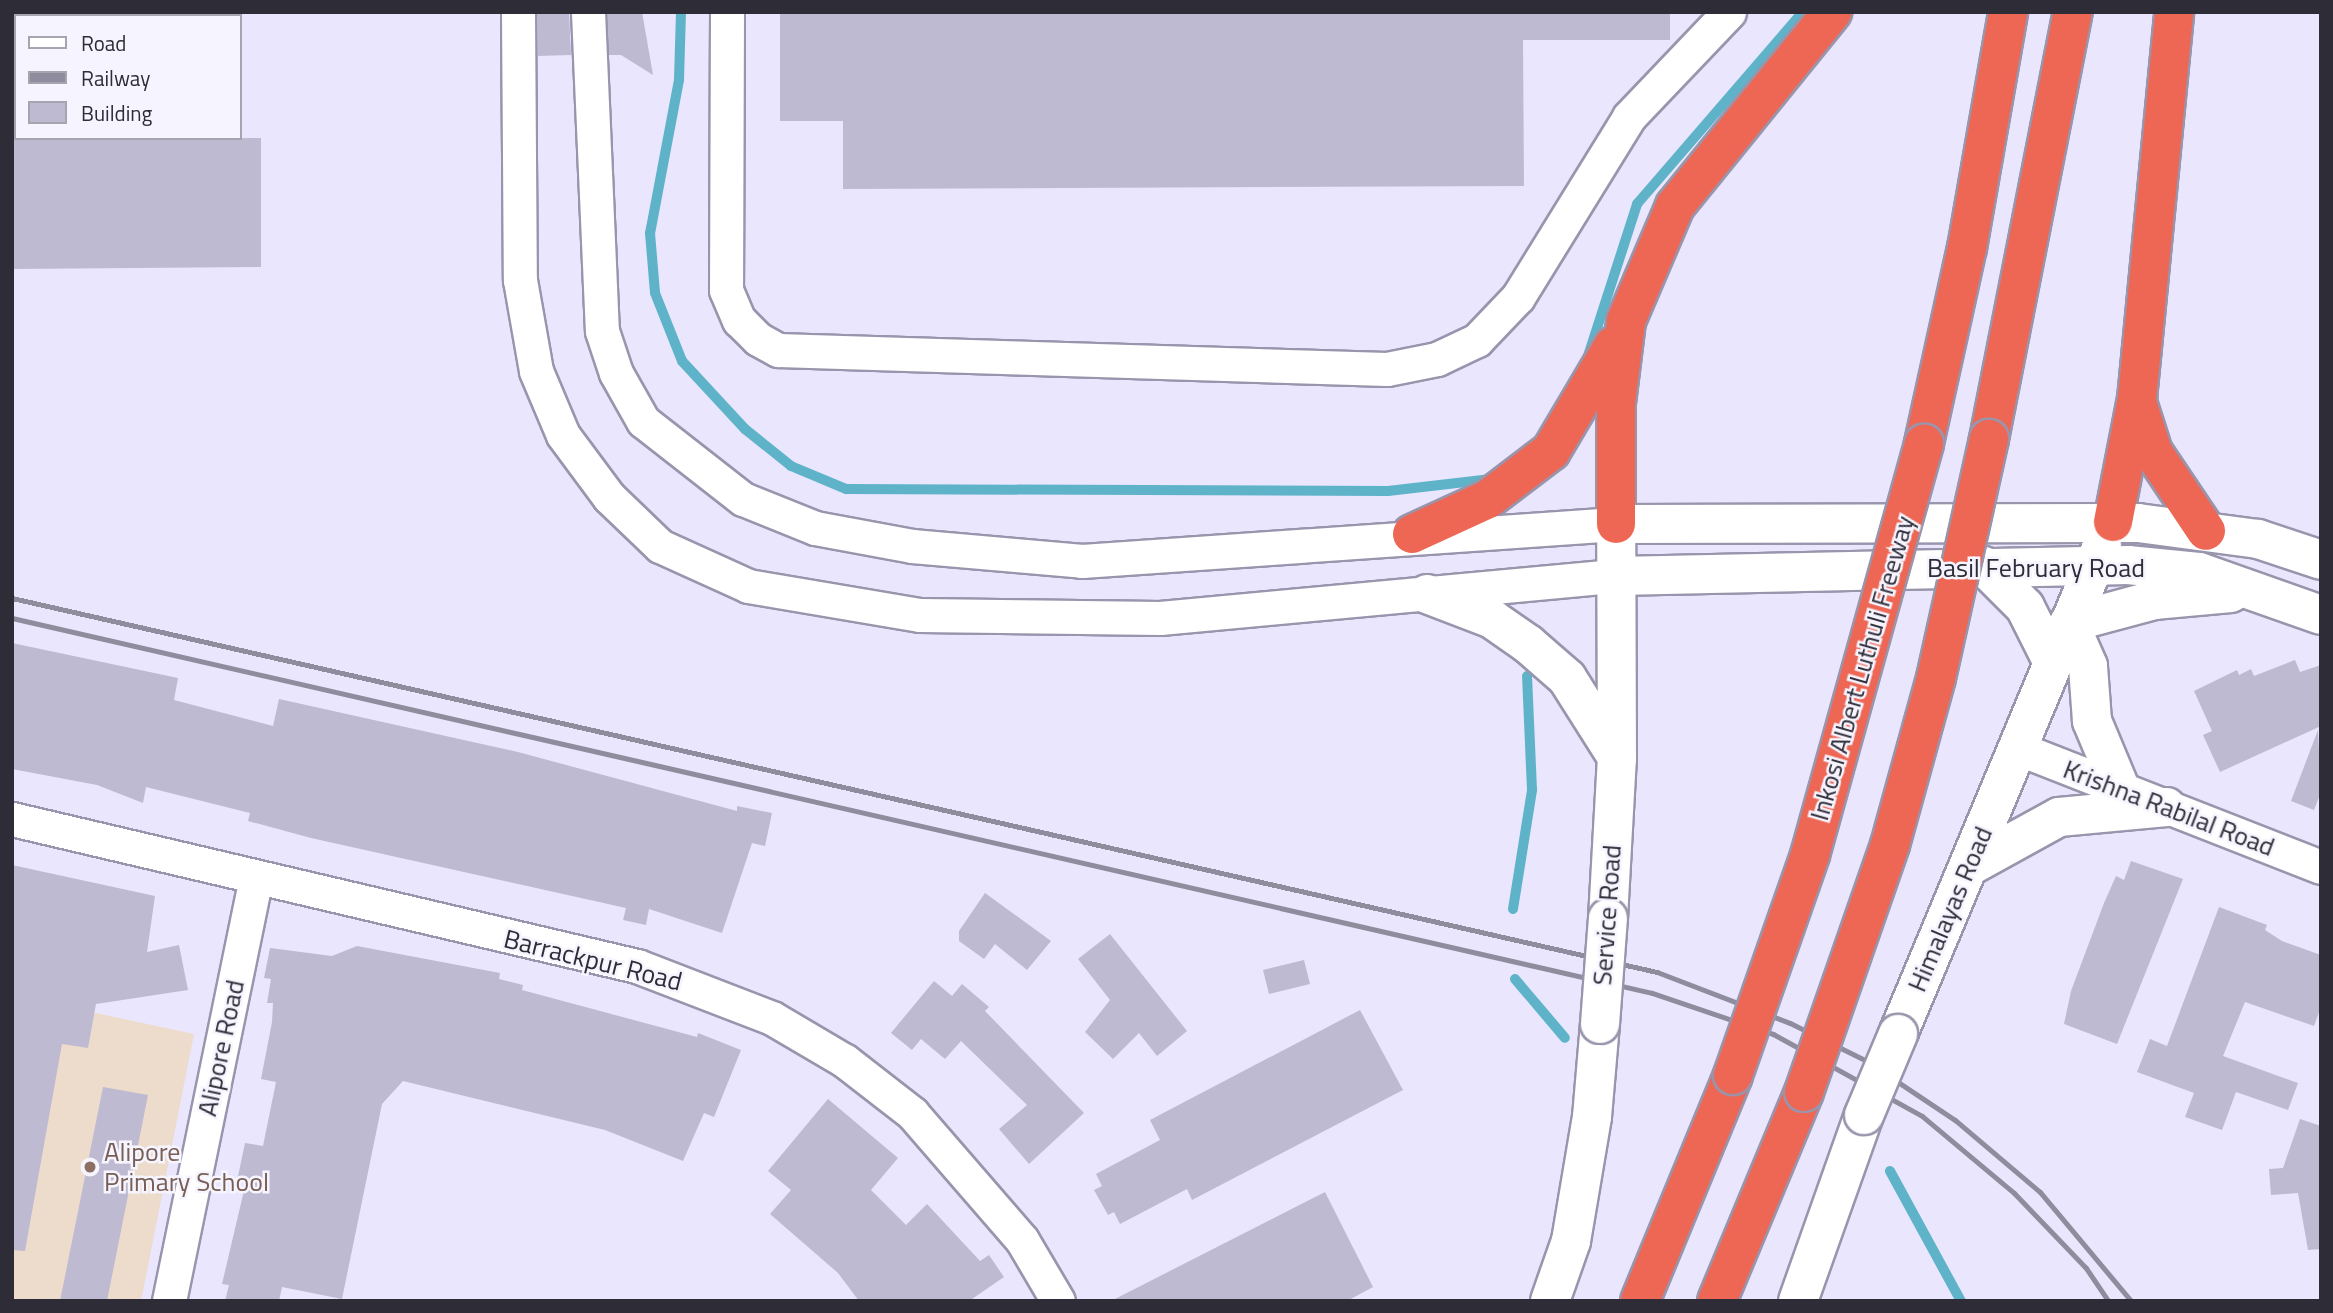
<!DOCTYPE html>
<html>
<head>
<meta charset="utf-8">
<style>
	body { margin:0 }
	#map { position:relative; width:2333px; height:1313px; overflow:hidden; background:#e9e6fe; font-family:"Titillium Web",sans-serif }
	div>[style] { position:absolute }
	.education>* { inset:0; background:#eddccb }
	.stream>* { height:10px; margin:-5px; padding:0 5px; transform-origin:5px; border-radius:5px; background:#5fb3c8 }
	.building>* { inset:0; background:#bebad2 }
	.roads { filter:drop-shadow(2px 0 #9895ac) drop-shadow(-2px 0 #9895ac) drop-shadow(0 2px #9895ac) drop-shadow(0 -2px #9895ac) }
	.minor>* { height:33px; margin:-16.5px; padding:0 16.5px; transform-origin:16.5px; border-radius:16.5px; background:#fff }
	.tertiary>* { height:38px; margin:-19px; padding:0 19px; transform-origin:19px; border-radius:19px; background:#fff }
	.motorway>* { height:38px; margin:-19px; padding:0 19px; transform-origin:19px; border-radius:19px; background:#ee6754 }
	.rail>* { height:5px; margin:-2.5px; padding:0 2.5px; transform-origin:2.5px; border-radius:2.5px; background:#8f8c9d }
	.bridges { filter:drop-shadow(2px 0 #9895ac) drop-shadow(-2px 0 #9895ac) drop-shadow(0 2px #9895ac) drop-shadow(0 -2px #9895ac) }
	.tertiary-bridge>* { height:38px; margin:-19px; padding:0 19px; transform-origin:19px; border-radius:19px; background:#fff }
	.motorway-bridge>* { height:38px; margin:-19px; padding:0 19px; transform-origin:19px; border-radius:19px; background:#ee6754 }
	.dots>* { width:19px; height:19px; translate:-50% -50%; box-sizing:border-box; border:4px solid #f6f5ff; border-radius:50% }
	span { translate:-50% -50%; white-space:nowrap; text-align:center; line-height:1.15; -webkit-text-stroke:5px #f6f5ff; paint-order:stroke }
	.street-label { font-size:26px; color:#2e2c36 }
	.education-label { font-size:26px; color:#785e54 }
	.left { translate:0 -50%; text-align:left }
	.frame { position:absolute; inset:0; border:14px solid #2e2c36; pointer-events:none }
	.legend { position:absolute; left:14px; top:14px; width:228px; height:126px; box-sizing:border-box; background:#f6f5ff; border:2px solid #a6a5af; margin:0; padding:9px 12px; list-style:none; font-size:21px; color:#2e2c36 }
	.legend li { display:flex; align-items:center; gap:14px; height:35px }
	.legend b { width:35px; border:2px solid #a6a5af }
</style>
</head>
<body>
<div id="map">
	<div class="education">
		<i style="clip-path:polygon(12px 995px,194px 1034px,141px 1301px,12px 1301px)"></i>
	</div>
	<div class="stream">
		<i style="left:681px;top:12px;width:68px;rotate:91.7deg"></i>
		<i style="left:679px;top:80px;width:156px;rotate:100.7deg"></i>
		<i style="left:650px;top:233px;width:60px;rotate:85.2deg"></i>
		<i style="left:655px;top:293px;width:73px;rotate:68.3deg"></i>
		<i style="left:682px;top:361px;width:93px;rotate:47.2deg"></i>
		<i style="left:745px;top:429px;width:59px;rotate:38.8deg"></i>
		<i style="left:791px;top:466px;width:60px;rotate:22.7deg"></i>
		<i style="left:846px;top:489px;width:542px;rotate:0.21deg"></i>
		<i style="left:1388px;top:491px;width:104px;rotate:-6.6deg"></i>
		<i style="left:1588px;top:356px;width:160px;rotate:-72.1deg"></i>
		<i style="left:1637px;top:204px;width:254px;rotate:-49.2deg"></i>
		<i style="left:1513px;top:909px;width:121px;rotate:-80.9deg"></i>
		<i style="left:1532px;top:790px;width:114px;rotate:-92.5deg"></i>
		<i style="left:1515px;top:979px;width:77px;rotate:49.7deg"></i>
		<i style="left:1890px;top:1171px;width:148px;rotate:61.4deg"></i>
	</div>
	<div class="building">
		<i style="clip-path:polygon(537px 12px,569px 12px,571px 55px,538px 56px)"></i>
		<i style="clip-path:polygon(607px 12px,642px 12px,653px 75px,621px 55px,609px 55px)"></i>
		<i style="clip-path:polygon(780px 12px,1670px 12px,1670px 40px,1523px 40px,1524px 186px,843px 189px,843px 121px,780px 121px)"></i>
		<i style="clip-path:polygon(12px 138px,261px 138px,261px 267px,12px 269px)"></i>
		<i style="clip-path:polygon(12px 643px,178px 678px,174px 700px,273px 726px,279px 699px,518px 752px,737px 811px,737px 806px,772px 813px,765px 846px,752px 843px,722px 933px,649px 909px,646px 925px,623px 920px,626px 908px,311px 838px,248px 821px,250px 813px,146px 787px,143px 803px,97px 785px,12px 769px)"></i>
		<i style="clip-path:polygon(2295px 660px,2300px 672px,2321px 665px,2321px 726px,2220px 772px,2203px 735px,2212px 731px,2194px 691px,2237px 670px,2239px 675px,2251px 669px,2254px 676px)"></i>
		<i style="clip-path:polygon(2318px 730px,2321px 792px,2314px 810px,2291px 801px)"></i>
		<i style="clip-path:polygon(2131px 861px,2183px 879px,2117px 1044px,2064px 1024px,2071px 991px,2104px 903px,2116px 876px,2124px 880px)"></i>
		<i style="clip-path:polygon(12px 865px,155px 896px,147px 952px,179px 945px,188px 990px,96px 1004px,88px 1048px,62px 1044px,25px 1251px,12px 1250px)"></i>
		<i style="clip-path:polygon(985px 893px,1051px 941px,1027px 970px,995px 944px,984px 959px,959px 941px,959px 931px)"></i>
		<i style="clip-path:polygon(2219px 907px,2267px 925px,2265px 930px,2282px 941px,2321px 955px,2321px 1007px,2314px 1026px,2245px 1002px,2223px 1056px,2298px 1083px,2288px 1110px,2236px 1092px,2222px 1130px,2185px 1117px,2194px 1093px,2137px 1072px,2150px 1039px,2167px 1046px)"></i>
		<i style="clip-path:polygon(1110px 934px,1187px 1031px,1157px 1056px,1139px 1033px,1113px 1059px,1085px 1032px,1110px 1000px,1078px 959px)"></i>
		<i style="clip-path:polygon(357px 946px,500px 973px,499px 979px,523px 985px,522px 990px,697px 1037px,698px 1033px,741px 1050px,714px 1117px,704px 1113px,683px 1161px,605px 1130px,403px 1081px,382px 1104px,342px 1299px,282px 1287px,279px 1301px,225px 1301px,229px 1285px,222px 1284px,246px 1182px,237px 1181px,245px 1143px,263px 1146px,276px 1082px,261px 1079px,272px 1022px,273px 1003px,267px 1003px,271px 979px,264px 978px,270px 948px,332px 956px)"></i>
		<i style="clip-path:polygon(1304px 960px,1310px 984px,1269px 994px,1263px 970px)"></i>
		<i style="clip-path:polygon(934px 981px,952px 996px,962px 984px,989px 1007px,985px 1011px,1084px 1113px,1029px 1164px,999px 1129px,1027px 1105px,961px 1041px,945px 1059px,921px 1039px,912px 1050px,891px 1033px)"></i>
		<i style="clip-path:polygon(1360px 1010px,1403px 1090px,1192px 1200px,1187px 1189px,1120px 1224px,1114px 1212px,1108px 1215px,1094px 1190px,1102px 1186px,1096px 1174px,1160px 1140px,1150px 1120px)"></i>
		<i style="clip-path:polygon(103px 1087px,148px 1095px,107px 1301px,60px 1301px)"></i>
		<i style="clip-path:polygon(828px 1099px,898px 1158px,871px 1190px,906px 1225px,927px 1204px,980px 1261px,989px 1255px,1004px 1277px,969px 1301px,859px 1301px,838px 1273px,770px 1214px,791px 1190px,768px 1171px)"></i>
		<i style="clip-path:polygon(2300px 1119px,2321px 1126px,2321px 1249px,2308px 1250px,2298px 1193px,2271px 1195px,2269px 1169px,2283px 1168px)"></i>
		<i style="clip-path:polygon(1325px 1192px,1373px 1287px,1347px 1301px,1111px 1301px)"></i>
	</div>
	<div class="roads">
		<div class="minor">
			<i style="left:518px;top:12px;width:268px;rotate:89.6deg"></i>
			<i style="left:520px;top:280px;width:92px;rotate:80deg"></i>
			<i style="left:536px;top:371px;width:69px;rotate:67.1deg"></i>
			<i style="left:563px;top:435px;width:77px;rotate:53.4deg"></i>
			<i style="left:609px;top:497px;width:71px;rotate:43.9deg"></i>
			<i style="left:660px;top:546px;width:97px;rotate:24.4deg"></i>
			<i style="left:748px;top:586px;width:174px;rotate:9.6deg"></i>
			<i style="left:920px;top:615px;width:240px;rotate:0.7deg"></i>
			<i style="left:1160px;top:618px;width:459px;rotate:-5.3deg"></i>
			<i style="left:588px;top:12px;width:319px;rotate:87.5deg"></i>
			<i style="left:602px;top:331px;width:44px;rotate:71.6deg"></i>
			<i style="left:616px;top:373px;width:55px;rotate:60.6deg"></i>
			<i style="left:643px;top:421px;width:127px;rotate:38deg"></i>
			<i style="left:743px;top:499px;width:78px;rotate:21.9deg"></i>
			<i style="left:815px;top:528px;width:99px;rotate:10.5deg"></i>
			<i style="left:912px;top:546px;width:171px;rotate:5deg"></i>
			<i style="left:1082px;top:561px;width:535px;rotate:-3.96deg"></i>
			<i style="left:727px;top:12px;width:278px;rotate:90.2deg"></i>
			<i style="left:726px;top:290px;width:33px;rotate:67deg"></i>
			<i style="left:739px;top:320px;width:27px;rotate:45deg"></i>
			<i style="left:758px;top:339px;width:23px;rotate:29deg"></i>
			<i style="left:778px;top:350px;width:609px;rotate:1.79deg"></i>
			<i style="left:1387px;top:369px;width:51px;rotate:-11.3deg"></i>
			<i style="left:1437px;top:359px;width:44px;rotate:-25.4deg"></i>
			<i style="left:1477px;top:340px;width:59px;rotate:-46.4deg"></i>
			<i style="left:1518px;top:297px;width:211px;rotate:-58.3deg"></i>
			<i style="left:1629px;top:117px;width:145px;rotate:-46.4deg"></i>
			<i style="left:2017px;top:748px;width:326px;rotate:21.4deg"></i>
			<i style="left:12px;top:819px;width:642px;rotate:13.24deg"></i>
			<i style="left:637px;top:966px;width:145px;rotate:21.1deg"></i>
			<i style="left:772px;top:1018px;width:85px;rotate:30.5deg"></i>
			<i style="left:845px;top:1061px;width:85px;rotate:37.8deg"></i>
			<i style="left:912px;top:1113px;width:168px;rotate:49.1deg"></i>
			<i style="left:1022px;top:1240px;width:71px;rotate:59.5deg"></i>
			<i style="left:169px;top:1301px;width:432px;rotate:-78.4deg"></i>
		</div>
		<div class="tertiary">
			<i style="left:1984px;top:566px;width:58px;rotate:45deg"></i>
			<i style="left:2025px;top:607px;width:63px;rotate:63.4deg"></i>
			<i style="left:1617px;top:576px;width:511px;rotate:-1.23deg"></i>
			<i style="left:2128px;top:565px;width:71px;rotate:5.6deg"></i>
			<i style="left:2199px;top:572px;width:129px;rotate:19.4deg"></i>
			<i style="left:1427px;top:594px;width:70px;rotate:21deg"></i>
			<i style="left:1492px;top:619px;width:44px;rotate:34.8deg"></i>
			<i style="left:1528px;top:644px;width:52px;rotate:41.1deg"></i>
			<i style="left:1567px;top:678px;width:90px;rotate:57.7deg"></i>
			<i style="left:2120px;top:788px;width:73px;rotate:-112.7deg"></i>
			<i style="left:2092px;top:721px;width:55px;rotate:-94.2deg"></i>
			<i style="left:2088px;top:666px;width:47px;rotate:-113.8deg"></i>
			<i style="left:2069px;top:623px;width:88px;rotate:-15.1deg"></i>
			<i style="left:2154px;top:600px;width:77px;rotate:-5.2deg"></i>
			<i style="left:1968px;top:867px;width:104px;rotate:-28.8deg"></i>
			<i style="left:2059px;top:817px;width:108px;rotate:-5.3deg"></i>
			<i style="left:1608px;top:918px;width:159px;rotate:-86.8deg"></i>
			<i style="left:1617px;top:759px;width:235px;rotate:-90.2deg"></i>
			<i style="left:1616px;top:524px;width:522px;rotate:-0.11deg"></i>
			<i style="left:2138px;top:523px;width:121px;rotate:7.6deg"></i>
			<i style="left:2258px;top:539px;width:66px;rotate:18.4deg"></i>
			<i style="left:1898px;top:1034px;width:529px;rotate:-67.31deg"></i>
			<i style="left:1550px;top:1301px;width:64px;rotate:-70.7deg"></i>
			<i style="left:1571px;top:1241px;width:126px;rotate:-80.4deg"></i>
			<i style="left:1592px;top:1117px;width:93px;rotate:-85.1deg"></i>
			<i style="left:1798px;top:1301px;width:197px;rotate:-70.5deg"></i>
		</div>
		<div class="motorway">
			<i style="left:2138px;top:405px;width:49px;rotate:72.3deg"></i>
			<i style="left:2153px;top:452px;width:95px;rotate:56.1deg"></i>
			<i style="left:1989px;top:439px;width:435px;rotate:-78.9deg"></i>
			<i style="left:1924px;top:443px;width:200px;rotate:-77.6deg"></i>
			<i style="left:1967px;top:248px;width:240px;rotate:-80.1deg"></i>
			<i style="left:2113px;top:522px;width:125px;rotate:-79deg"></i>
			<i style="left:2137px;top:399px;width:389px;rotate:-84.5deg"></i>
			<i style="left:1616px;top:524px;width:121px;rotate:-90deg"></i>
			<i style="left:1616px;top:403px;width:83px;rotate:-83deg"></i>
			<i style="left:1626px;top:321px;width:125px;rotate:-66.9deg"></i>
			<i style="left:1675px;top:206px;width:250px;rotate:-51deg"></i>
			<i style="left:1412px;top:534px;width:84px;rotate:-24.7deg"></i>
			<i style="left:1488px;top:499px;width:79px;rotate:-37.3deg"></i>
			<i style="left:1551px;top:451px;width:122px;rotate:-59.4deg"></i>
			<i style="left:1640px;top:1301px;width:244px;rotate:-67.6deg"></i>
			<i style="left:1717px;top:1301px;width:226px;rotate:-67.4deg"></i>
		</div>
	</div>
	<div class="rail">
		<i style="left:12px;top:598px;width:1687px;rotate:12.81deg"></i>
		<i style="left:1657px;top:972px;width:142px;rotate:21deg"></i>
		<i style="left:1790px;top:1023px;width:84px;rotate:26.3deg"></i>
		<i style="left:1865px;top:1060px;width:108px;rotate:33.7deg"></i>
		<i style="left:1955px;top:1120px;width:111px;rotate:40.3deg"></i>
		<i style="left:2040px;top:1192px;width:142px;rotate:50.1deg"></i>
		<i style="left:12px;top:618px;width:1682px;rotate:12.88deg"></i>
		<i style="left:1652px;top:993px;width:128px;rotate:18.7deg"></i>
		<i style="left:1773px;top:1034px;width:170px;rotate:28.8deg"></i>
		<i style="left:1922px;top:1116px;width:120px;rotate:39.9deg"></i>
		<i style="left:2014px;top:1193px;width:104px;rotate:46.2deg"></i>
		<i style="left:2086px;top:1268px;width:40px;rotate:56deg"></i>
	</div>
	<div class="bridges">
		<div class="tertiary-bridge">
			<i style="left:1600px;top:1024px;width:106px;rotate:-85.7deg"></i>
			<i style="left:1864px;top:1115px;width:88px;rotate:-67.2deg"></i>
		</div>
		<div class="motorway-bridge">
			<i style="left:1733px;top:1075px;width:233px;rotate:-70.7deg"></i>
			<i style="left:1810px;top:855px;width:427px;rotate:-74.5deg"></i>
			<i style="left:1804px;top:1092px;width:262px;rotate:-70.8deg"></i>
			<i style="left:1890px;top:845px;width:173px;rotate:-74.6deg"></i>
			<i style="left:1936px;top:678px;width:245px;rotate:-77.5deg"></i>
		</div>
	</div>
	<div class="dots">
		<i style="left:90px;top:1167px;background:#8d6e63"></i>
	</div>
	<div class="street-label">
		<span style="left:2036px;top:568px">Basil February Road</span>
		<span style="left:1862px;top:668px;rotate:-74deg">Inkosi Albert Luthuli Freeway</span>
		<span style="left:2169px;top:808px;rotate:21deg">Krishna Rabilal Road</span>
		<span style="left:1950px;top:909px;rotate:-67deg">Himalayas Road</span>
		<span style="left:1607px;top:915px;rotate:-86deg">Service Road</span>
		<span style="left:593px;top:960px;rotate:14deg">Barrackpur Road</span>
		<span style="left:221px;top:1048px;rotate:-78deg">Alipore Road</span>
	</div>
	<div class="education-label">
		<span class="left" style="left:104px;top:1167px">Alipore<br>Primary School</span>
	</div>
	<div class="frame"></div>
	<ul class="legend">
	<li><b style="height:9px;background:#fff"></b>Road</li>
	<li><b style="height:9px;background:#8f8c9d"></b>Railway</li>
	<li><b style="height:19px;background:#bebad2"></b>Building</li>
	</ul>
</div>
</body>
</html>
